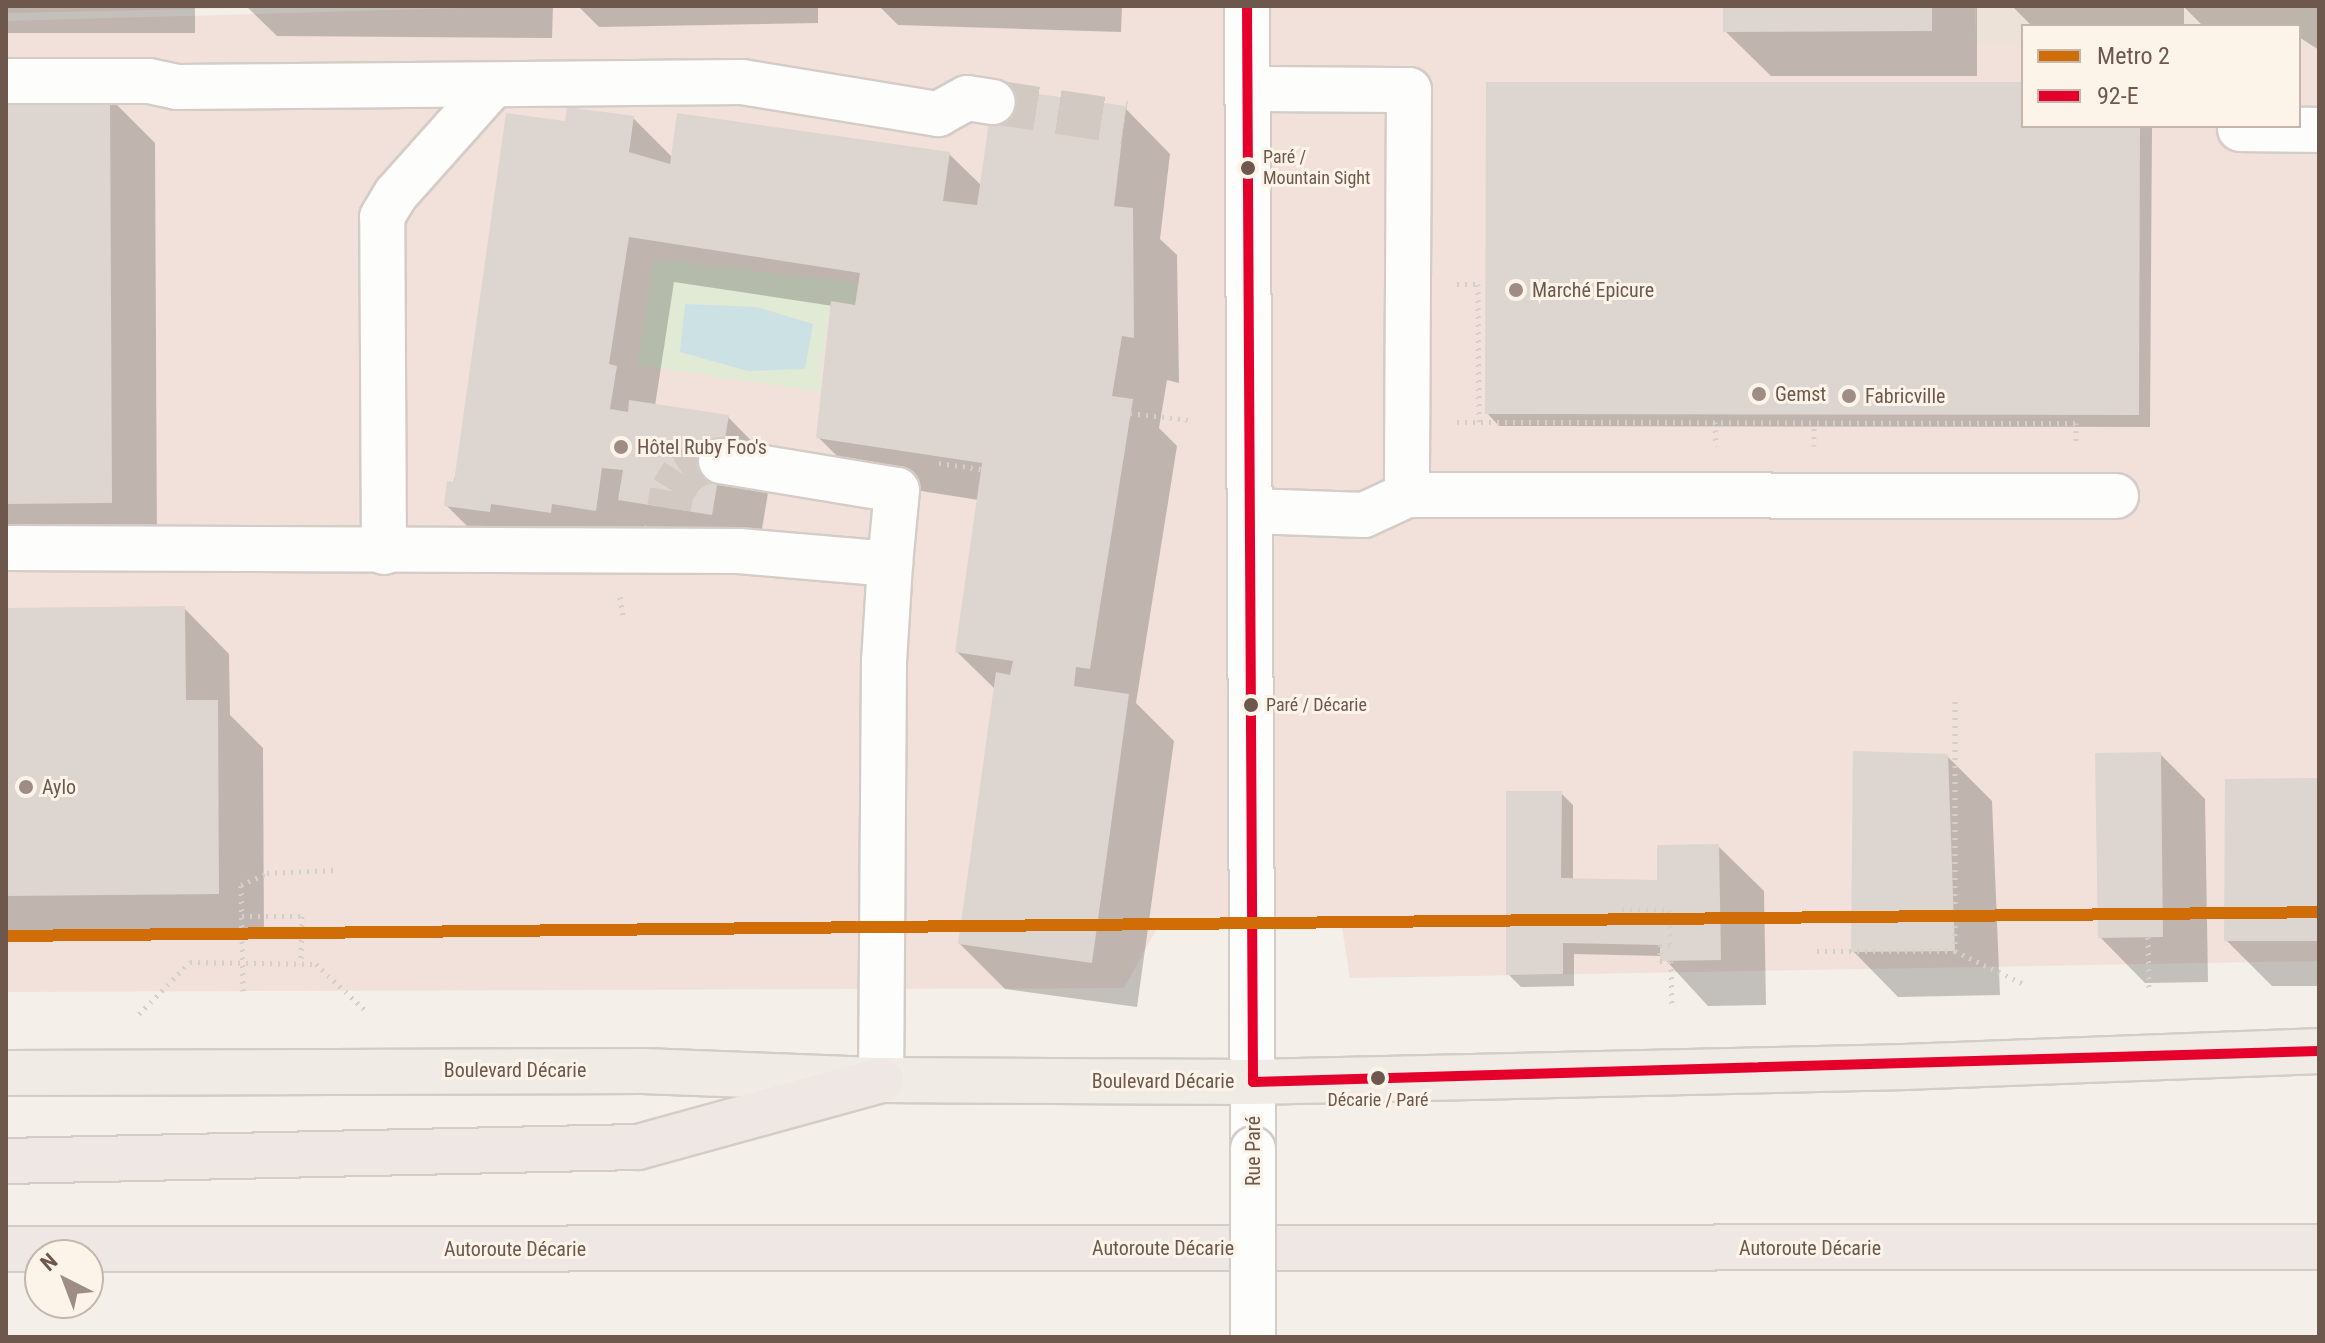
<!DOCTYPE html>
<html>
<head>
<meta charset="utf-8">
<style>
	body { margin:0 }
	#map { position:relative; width:2325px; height:1343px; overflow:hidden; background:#f4efe9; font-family:"Roboto Condensed",sans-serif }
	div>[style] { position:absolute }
	.residential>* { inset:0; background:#ede2d7 }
	.commercial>* { inset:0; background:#f1e1da }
	.green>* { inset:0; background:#e1ead5 }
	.water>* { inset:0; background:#cce1e3 }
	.shadow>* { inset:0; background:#0003 }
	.building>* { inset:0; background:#ddd5cf }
	.minor-tunnel>* { height:44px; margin-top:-22px; transform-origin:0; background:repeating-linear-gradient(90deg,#d2c9c2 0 44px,transparent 0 66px) }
	.path>* { height:5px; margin-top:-2.5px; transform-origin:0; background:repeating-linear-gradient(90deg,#d5cfca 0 2px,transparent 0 8px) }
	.roads { filter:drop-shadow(2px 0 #d3ccc7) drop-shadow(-2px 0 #d3ccc7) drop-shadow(0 2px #d3ccc7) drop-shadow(0 -2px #d3ccc7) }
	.minor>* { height:44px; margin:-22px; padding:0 22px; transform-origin:22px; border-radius:22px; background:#fdfdfc }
	.major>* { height:44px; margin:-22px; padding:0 22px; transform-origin:22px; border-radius:22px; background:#f0ece5 }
	.highway>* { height:44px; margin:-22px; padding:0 22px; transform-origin:22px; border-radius:22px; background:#eee7e4 }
	.bridges { filter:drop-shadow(2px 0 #d3ccc7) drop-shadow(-2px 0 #d3ccc7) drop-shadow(0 2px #d3ccc7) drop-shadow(0 -2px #d3ccc7) }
	.minor-bridge>* { height:44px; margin:-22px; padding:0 22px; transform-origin:22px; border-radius:22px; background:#fdfdfc }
	.bus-1>* { height:10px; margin:-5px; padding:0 5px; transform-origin:5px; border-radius:5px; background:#e4002b }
	.metro-1>* { height:12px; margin:-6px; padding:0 6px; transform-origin:6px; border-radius:6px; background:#d06d07 }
	.dots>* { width:22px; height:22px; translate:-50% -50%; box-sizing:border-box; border:4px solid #fdf4e9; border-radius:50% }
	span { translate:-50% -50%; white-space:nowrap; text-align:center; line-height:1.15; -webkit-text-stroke:6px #fdf4e9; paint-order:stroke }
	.bus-label { font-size:18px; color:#6e584d }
	.left { translate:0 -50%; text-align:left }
	.poi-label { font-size:20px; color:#6e584d }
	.street-label { font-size:20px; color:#6e584d }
	.frame { position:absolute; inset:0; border:8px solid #6e584d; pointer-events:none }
	.legend { position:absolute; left:2021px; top:24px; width:280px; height:104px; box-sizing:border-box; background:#fdf4e9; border:2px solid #c4b6ab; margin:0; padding:10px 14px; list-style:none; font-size:24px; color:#6e584d }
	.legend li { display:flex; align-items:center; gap:16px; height:40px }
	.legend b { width:40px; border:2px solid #c4b6ab }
	.north { position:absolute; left:24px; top:1239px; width:80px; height:80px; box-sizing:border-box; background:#fdf4e9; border:2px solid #c4b6ab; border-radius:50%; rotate:318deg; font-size:22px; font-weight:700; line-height:32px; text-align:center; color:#6e584d }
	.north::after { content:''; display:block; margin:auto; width:28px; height:36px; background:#9d8d84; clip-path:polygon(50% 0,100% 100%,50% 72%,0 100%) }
</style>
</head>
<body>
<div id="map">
	<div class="residential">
		<i style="clip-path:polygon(6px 6px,344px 6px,6px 13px)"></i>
		<i style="clip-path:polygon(1976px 6px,2319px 6px,2319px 46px,2299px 46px,2299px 26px,2023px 26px,2023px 43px,1976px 43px)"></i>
	</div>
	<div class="commercial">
		<i style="clip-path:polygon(535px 6px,1975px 6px,1976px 43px,2023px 43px,2023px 126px,2299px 126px,2299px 46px,2319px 46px,2319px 961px,1350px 978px,1341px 921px,1156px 930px,1124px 988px,6px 992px,6px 21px)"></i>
	</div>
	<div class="green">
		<i style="clip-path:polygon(654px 258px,858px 283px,855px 305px,831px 301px,819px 376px,825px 378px,823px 392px,637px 365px)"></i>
	</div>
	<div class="water">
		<i style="clip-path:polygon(685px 304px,757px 307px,813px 324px,805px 369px,748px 371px,680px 352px)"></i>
	</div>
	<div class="shadow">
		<i style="clip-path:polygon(6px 6px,195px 6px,195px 33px,6px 33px)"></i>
		<i style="clip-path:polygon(246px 6px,553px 6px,552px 38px,277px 36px)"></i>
		<i style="clip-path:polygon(578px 6px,818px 6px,818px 23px,599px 27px)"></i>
		<i style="clip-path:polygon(879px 6px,1122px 6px,1121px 32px,898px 25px)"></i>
		<i style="clip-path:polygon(1725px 6px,1977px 6px,1977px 76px,1771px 76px,1725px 31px)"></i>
		<i style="clip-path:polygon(2012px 6px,2319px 6px,2319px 50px,2299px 37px,2299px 26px,2203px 26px,2184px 7px,2184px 26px,2032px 26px)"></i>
		<i style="clip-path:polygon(2023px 84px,2023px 126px,2152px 126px,2150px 427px,1499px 426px,1487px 413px)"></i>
		<i style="clip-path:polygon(109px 97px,155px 143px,157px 548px,6px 549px,6px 98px)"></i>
		<i style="clip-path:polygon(1125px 108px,1170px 154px,1160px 239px,1177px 255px,1179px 383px,1167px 380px,1159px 428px,1177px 446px,1136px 703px,1174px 741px,1137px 1007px,1005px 989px,960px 944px,996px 690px,957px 652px,979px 500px,863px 482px,818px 437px,833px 306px,674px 282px,655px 406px,728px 417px,773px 463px,757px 559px,666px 545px,645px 525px,641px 555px,492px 551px,446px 505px,567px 124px,633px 118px,673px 158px,949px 154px,982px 186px)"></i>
		<i style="clip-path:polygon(184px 608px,229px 654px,230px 715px,263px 748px,264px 939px,6px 941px,6px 610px)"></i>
		<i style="clip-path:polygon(2160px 754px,2205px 799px,2208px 982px,2145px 983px,2100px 937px)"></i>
		<i style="clip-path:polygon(1947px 756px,1992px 801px,2000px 995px,1898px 997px,1853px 951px)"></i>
		<i style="clip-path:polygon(2319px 780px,2319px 986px,2272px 986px,2226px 940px)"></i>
		<i style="clip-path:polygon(1561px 793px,1573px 805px,1573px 880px,1660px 881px,1718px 846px,1764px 891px,1766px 1005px,1708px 1006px,1662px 956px,1574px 954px,1574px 986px,1521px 987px,1508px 974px)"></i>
	</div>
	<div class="building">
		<i style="clip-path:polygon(1723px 6px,1932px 6px,1932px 31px,1723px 32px)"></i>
		<i style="clip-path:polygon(1486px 82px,2023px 82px,2023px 126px,2140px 126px,2139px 415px,1485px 414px)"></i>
		<i style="clip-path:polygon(994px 88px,1126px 106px,1114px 206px,1133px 208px,1134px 338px,1122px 336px,1112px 396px,1133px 399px,1090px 669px,1076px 667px,1074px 686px,1129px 694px,1092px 963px,958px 944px,996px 672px,1010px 675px,1013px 661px,955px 652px,982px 463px,816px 438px,831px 301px,855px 305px,860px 273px,629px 237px,609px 364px,617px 366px,610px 409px,628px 412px,629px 400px,729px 415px,712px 515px,618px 500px,623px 470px,602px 468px,596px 511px,552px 504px,551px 513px,491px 504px,490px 512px,444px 506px,447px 481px,454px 482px,506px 113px,565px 121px,567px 107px,634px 116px,629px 152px,670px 164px,677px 113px,950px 152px,943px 201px,977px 205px)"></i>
		<i style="clip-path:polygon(110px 95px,112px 503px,6px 504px,6px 96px)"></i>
		<i style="clip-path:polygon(185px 606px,186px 700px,218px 700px,219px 894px,6px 896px,6px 608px)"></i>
		<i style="clip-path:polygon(1853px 751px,1948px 754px,1955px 951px,1851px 952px)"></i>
		<i style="clip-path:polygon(2161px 752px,2163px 937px,2098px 938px,2095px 753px)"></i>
		<i style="clip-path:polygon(2319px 778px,2319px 941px,2224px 941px,2225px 779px)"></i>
		<i style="clip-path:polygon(1506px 791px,1562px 791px,1561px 878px,1657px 880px,1657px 845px,1719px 844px,1721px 960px,1660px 961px,1660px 945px,1563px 943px,1563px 974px,1506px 975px)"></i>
	</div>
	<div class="minor-tunnel">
		<i style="left:993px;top:102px;width:133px;rotate:8.7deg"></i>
		<i style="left:669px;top:508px;width:17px;rotate:-80deg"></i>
		<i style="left:672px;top:491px;width:20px;rotate:-57deg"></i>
		<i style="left:683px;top:474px;width:20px;rotate:-33deg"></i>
		<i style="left:700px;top:463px;width:21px;rotate:-5deg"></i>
	</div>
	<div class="path">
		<i style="left:1457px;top:284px;width:21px"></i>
		<i style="left:1478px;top:284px;width:138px;rotate:89.6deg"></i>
		<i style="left:1130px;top:413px;width:59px;rotate:6.8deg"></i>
		<i style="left:1457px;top:422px;width:619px;rotate:0.09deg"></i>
		<i style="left:2076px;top:423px;width:23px;rotate:90deg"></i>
		<i style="left:1715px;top:422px;width:24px;rotate:88deg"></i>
		<i style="left:1814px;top:446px;width:23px;rotate:-90deg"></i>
		<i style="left:939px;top:463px;width:42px;rotate:8.1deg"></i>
		<i style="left:620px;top:597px;width:24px;rotate:81deg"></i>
		<i style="left:1622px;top:909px;width:47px;rotate:1.2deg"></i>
		<i style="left:1669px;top:910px;width:35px;rotate:88deg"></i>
		<i style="left:1670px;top:945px;width:10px;rotate:180deg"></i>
		<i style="left:1660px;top:945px;width:16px;rotate:90deg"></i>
		<i style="left:1660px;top:961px;width:11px"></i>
		<i style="left:1671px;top:961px;width:46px;rotate:88.8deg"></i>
		<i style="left:242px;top:916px;width:60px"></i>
		<i style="left:302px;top:916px;width:48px;rotate:91.2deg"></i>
		<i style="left:2148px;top:937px;width:54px;rotate:88.9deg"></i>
		<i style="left:1817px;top:951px;width:138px"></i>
		<i style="left:1955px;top:951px;width:254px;rotate:-90deg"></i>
		<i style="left:1955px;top:951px;width:76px;rotate:25.6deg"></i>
		<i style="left:243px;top:991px;width:106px;rotate:-91.1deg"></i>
		<i style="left:241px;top:885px;width:29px;rotate:-25deg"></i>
		<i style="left:267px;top:873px;width:68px;rotate:-2.5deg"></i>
		<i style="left:139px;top:1014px;width:73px;rotate:-45.6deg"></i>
		<i style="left:190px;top:962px;width:126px;rotate:0.9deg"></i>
		<i style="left:316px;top:964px;width:71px;rotate:43.3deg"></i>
	</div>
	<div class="roads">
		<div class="minor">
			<i style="left:1247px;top:6px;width:1143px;rotate:89.7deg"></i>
			<i style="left:6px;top:81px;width:143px"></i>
			<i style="left:149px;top:81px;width:29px;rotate:12deg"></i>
			<i style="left:177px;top:87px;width:565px;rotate:-0.51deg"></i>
			<i style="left:742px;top:82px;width:199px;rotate:9.3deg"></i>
			<i style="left:938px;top:114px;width:33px;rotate:-29deg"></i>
			<i style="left:967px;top:98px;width:26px;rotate:9deg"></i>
			<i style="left:1247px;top:89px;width:162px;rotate:0.4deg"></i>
			<i style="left:1409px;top:90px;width:405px;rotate:90.3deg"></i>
			<i style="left:2240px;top:129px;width:79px;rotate:0.7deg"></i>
			<i style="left:721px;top:461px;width:178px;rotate:9.4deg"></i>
			<i style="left:897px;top:490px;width:74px;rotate:95.4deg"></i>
			<i style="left:1250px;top:511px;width:114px;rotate:2deg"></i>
			<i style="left:1364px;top:515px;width:47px;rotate:-24.9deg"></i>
			<i style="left:1407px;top:495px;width:709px;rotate:0.08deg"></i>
			<i style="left:6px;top:548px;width:733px;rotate:0.23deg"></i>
			<i style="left:739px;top:551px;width:152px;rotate:4.9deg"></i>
			<i style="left:890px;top:564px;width:97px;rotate:93.5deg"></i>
			<i style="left:884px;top:661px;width:419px;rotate:90.4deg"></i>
			<i style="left:384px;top:552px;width:335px;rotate:-90.3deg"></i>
			<i style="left:382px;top:217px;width:27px;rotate:-59deg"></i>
			<i style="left:396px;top:194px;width:146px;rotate:-48.3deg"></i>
		</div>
		<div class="major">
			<i style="left:6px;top:1073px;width:637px;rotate:-0.18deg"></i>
			<i style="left:643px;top:1071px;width:238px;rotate:2.2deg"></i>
			<i style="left:881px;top:1080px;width:372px;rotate:0.3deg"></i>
			<i style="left:1253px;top:1082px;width:653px;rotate:-1.32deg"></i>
			<i style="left:1906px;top:1067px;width:413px;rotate:-2.2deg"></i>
		</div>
		<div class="highway">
			<i style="left:6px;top:1161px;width:632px;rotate:-1.27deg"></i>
			<i style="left:638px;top:1147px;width:252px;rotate:-15.4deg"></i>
			<i style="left:6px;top:1249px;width:2313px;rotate:-0.05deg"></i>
		</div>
	</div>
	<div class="bridges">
		<div class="minor-bridge">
			<i style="left:1253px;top:1149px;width:188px;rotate:90deg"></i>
		</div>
	</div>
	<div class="bus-1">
		<i style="left:1247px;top:6px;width:1076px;rotate:89.68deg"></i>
		<i style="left:1253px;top:1082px;width:1066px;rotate:-1.67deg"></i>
	</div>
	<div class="metro-1">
		<i style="left:6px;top:936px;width:2313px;rotate:-0.59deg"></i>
	</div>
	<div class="dots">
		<i style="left:1248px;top:168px;background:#6e584d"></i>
		<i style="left:1516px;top:290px;background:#9d8d84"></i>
		<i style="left:1759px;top:394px;background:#9d8d84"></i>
		<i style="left:1849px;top:396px;background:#9d8d84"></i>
		<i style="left:621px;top:447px;background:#9d8d84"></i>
		<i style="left:1251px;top:705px;background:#6e584d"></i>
		<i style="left:26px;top:787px;background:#9d8d84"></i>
		<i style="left:1378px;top:1078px;background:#6e584d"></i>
	</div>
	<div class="bus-label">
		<span class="left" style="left:1263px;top:168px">Paré /<br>Mountain Sight</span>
		<span class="left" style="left:1266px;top:705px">Paré / Décarie</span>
		<span style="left:1378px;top:1100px">Décarie / Paré</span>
	</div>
	<div class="poi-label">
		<span class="left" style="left:1532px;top:290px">Marché Epicure</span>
		<span class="left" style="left:1775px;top:394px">Gemst</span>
		<span class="left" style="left:1865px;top:396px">Fabricville</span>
		<span class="left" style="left:637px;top:447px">Hôtel Ruby Foo's</span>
		<span class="left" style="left:42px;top:787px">Aylo</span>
	</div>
	<div class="street-label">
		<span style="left:515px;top:1070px">Boulevard Décarie</span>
		<span style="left:1163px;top:1081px">Boulevard Décarie</span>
		<span style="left:1253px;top:1151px;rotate:-90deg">Rue Paré</span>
		<span style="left:1163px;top:1248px">Autoroute Décarie</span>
		<span style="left:1810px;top:1248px">Autoroute Décarie</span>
		<span style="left:515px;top:1249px">Autoroute Décarie</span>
	</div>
	<div class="frame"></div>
	<ul class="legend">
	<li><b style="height:10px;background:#d06d07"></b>Metro 2</li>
	<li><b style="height:10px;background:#e4002b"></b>92-E</li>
	</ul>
	<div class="north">N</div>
</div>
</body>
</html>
